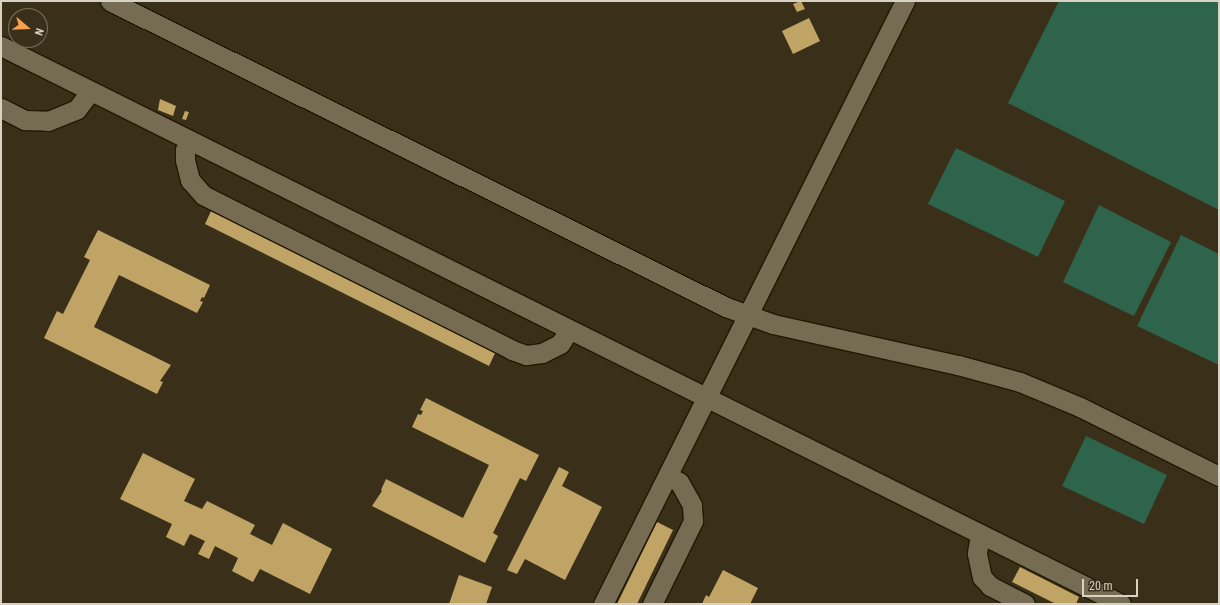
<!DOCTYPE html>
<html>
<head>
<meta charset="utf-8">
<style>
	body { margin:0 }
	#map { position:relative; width:1220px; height:605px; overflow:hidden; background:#3a3019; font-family:"Roboto Condensed",sans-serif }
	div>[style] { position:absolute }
	.green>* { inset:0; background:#2d644b }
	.building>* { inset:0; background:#bfa465 }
	.roads { filter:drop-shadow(1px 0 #211803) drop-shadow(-1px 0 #211803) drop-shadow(0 1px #211803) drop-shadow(0 -1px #211803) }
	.minor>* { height:19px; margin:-9.5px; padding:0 9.5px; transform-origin:9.5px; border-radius:9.5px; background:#766c53 }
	span { translate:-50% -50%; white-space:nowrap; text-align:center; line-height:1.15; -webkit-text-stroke:4px #3a3019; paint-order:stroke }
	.frame { position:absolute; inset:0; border:2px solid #d8d2c5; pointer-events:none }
	.north { position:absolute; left:8px; top:8px; width:40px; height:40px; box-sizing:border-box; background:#3a3019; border:1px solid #79715e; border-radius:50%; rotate:109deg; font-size:11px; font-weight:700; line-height:16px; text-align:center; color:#d8d2c5 }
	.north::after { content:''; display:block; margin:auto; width:14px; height:18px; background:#fa9f4e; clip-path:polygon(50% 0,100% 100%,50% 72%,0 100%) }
	.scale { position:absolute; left:1082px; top:579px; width:56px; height:18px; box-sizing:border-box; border:2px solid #d8d2c5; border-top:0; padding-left:5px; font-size:12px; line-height:14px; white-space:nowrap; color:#d8d2c5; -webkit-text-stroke:3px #3a3019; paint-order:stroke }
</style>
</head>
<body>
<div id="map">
	<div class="green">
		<i style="clip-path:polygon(1059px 1px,1219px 1px,1219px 210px,1008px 103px)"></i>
		<i style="clip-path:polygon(956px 148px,1065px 201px,1038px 257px,928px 204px)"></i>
		<i style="clip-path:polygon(1099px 205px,1171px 242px,1134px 316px,1063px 282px)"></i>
		<i style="clip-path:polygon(1181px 235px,1219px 254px,1219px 365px,1137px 326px)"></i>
		<i style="clip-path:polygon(1086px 436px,1167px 475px,1144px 524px,1062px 486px)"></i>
	</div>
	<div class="building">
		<i style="clip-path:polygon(801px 1px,805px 9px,797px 12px,793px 4px)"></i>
		<i style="clip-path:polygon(809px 18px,820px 41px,793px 54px,782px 31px)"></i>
		<i style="clip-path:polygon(160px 99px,176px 106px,173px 116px,158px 110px)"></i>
		<i style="clip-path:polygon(185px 111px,189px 112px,186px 120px,182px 119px)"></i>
		<i style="clip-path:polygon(212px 209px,496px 351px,489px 366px,205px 224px)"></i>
		<i style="clip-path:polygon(98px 230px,210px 285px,204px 298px,202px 297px,200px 301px,203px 302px,197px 313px,119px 275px,94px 327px,171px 365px,160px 381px,163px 382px,157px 394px,44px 338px,57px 311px,63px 314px,90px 260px,84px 257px)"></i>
		<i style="clip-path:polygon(426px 398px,539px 455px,526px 481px,520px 478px,493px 533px,498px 536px,485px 563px,372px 506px,382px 491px,381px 490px,386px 479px,463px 518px,489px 465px,412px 427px,418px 414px,421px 415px,423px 411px,420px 410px)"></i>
		<i style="clip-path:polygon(143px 453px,195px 479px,184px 501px,202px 509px,207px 501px,255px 525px,250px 534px,272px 545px,283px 523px,332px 549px,310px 594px,260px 569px,253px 582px,232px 571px,238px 558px,215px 546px,209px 559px,198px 554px,205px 541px,190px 534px,184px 546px,166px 537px,172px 524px,120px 499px)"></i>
		<i style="clip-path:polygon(559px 467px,569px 472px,562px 486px,602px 507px,565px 580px,525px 559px,517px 574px,507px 570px)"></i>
		<i style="clip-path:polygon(657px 522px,673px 530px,637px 604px,617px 604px)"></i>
		<i style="clip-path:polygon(1020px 567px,1079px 597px,1076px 604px,1056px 604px,1012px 582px)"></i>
		<i style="clip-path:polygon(723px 570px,758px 588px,750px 604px,702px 604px,706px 595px,709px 597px)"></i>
		<i style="clip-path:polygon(459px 575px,492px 587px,486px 604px,449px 604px)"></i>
	</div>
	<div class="roads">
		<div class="minor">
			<i style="left:110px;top:1px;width:688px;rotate:26.42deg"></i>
			<i style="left:726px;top:307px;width:50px;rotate:19.9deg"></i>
			<i style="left:773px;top:324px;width:189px;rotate:12.5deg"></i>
			<i style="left:958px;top:365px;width:64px;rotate:15.3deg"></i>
			<i style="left:1020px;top:382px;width:65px;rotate:22.6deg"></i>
			<i style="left:1080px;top:407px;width:155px;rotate:26.4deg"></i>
			<i style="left:1px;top:46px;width:1251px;rotate:26.48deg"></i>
			<i style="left:1px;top:108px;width:27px;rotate:27deg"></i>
			<i style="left:25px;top:120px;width:23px;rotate:2deg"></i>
			<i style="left:48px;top:121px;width:31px;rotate:-22deg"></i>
			<i style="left:77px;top:109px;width:21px;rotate:-53deg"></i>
			<i style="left:189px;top:142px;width:9px;rotate:117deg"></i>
			<i style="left:185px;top:150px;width:10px;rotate:90deg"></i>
			<i style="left:185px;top:160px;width:21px;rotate:76deg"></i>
			<i style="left:190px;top:180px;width:20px;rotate:49deg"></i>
			<i style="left:203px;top:195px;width:346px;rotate:26.6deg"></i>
			<i style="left:512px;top:350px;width:15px;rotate:20deg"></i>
			<i style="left:526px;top:355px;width:16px;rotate:-7deg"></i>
			<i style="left:542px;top:353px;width:20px;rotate:-27deg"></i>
			<i style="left:560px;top:344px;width:17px;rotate:-57deg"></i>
			<i style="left:980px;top:534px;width:20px;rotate:99deg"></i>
			<i style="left:977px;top:554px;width:24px;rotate:78deg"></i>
			<i style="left:982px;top:577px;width:12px;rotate:48deg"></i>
			<i style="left:990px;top:586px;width:39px;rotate:27deg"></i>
			<i style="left:603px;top:604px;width:674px;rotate:-63.4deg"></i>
			<i style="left:652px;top:604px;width:93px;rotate:-63.7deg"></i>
			<i style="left:693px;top:521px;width:16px;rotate:-94deg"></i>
			<i style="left:692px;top:505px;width:26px;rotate:-119deg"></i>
			<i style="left:679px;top:482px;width:13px;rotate:-151deg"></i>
		</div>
	</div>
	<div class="frame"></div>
	<div class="north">N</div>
	<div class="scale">20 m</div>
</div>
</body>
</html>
